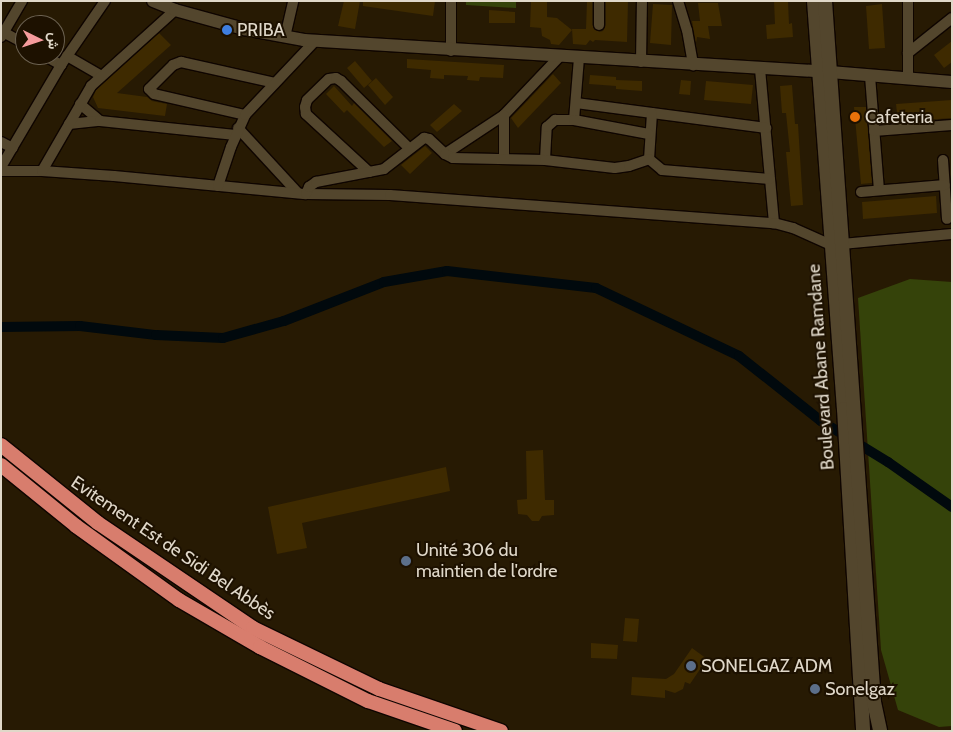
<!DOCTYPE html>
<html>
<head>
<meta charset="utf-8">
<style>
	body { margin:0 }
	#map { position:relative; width:953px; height:732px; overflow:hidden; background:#271a03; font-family:Cabin,Vazirmatn,sans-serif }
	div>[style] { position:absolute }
	.green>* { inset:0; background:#35430a }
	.canal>* { height:10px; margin:-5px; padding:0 5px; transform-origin:5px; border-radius:5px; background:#01090d }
	.building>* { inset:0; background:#3e2a00 }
	.roads { filter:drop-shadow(1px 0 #0f0500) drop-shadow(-1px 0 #0f0500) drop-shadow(0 1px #0f0500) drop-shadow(0 -1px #0f0500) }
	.minor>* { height:10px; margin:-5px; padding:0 5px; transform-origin:5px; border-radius:5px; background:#53462d }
	.tertiary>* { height:12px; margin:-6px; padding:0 6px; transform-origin:6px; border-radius:6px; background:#53462d }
	.secondary>* { height:14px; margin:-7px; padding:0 7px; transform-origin:7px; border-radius:7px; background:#53462d }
	.trunk>* { height:14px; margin:-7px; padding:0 7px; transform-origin:7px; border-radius:7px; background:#d87d6d }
	.dots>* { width:14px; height:14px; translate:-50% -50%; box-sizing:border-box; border:2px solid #1d1100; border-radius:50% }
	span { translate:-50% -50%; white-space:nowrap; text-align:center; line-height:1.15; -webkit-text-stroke:4px #1d1100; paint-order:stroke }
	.poi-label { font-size:18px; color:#e0d8c9 }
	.left { translate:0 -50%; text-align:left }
	.street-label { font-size:18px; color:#e0d8c9 }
	.frame { position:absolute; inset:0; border:2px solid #e0d8c9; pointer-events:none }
	.north { position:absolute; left:15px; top:15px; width:50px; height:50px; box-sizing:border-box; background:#1d1100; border:1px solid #6b6150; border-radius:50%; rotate:94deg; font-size:14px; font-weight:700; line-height:20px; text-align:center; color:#e0d8c9 }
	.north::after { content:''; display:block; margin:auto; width:18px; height:22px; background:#f59b9c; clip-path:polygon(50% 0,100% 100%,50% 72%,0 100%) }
</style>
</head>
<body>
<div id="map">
	<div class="green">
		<i style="clip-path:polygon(466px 1px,516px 1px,516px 8px,466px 5px)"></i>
		<i style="clip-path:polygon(910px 279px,952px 282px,952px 726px,939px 727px,898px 710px,881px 650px,858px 298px)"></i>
	</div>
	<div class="canal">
		<i style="left:1px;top:327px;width:79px;rotate:-0.7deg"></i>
		<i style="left:80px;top:326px;width:77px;rotate:6.8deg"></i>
		<i style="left:156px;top:335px;width:67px;rotate:2.6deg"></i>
		<i style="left:223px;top:338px;width:63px;rotate:-15.6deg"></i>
		<i style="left:284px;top:321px;width:107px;rotate:-21.3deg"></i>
		<i style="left:384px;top:282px;width:64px;rotate:-9.9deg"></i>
		<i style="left:447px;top:271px;width:150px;rotate:6.5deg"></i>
		<i style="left:596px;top:288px;width:158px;rotate:25.4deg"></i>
		<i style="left:739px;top:356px;width:105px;rotate:38.4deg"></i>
		<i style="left:821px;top:421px;width:79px;rotate:31.5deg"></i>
		<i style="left:888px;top:462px;width:78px;rotate:35.1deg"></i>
	</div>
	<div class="building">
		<i style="clip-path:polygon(344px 1px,360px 1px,355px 29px,338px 26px)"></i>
		<i style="clip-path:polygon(363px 1px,435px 1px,433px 16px,363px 6px)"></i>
		<i style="clip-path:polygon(531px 1px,547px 1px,547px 17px,557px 18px,572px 30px,559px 45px,551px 44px,550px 40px,542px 36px,541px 28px,530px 27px)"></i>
		<i style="clip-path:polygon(587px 1px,592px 1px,592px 25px,599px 32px,603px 31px,606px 25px,606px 1px,628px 1px,627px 42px,595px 40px,593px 42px,590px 40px,586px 45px,573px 44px,572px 29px,586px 29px)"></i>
		<i style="clip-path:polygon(774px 1px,788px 1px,789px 24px,792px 23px,793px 37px,767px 39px,766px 25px,775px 24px)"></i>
		<i style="clip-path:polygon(698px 3px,718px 3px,722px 26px,708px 26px,710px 39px,697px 37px,696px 43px,692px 21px,700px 21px)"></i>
		<i style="clip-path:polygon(653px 4px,672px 5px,671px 45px,650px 43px)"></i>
		<i style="clip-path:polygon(882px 4px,885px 48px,869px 49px,866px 6px)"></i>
		<i style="clip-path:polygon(489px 10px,515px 12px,515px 23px,489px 23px)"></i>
		<i style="clip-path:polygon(159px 33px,171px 45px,117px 93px,147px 97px,152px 101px,167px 104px,165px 116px,98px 108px,93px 97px,96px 90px)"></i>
		<i style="clip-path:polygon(952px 41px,952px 62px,944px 68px,934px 55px)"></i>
		<i style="clip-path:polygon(407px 59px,504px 65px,503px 78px,480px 77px,479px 81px,467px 80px,468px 76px,444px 75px,444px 79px,430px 78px,431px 70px,407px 68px)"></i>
		<i style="clip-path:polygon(355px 61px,372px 81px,364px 88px,347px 68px)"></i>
		<i style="clip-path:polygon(553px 74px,561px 83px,518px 128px,511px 118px)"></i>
		<i style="clip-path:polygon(590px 75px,616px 77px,616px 86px,589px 84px)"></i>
		<i style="clip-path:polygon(376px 78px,393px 97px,385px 105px,368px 85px)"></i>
		<i style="clip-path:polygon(616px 80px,642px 81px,642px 91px,616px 89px)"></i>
		<i style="clip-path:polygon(681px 80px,691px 81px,690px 95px,679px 94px)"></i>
		<i style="clip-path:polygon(706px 81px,753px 85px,751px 104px,704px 100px)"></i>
		<i style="clip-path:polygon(792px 85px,795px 124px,798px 124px,803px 205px,791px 206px,786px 152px,790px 152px,786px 113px,782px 113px,780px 86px)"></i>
		<i style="clip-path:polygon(334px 86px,352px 106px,354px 103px,392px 141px,384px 147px,347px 110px,344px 113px,326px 94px)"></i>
		<i style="clip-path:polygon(952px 100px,952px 118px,898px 122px,896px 104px)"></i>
		<i style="clip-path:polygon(454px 104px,462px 111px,437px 132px,430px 125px)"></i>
		<i style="clip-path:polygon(854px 107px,866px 107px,872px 183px,861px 184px)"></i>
		<i style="clip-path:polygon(425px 146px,432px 153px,410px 174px,401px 165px)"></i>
		<i style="clip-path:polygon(936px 196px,937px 213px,863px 219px,862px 202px)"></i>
		<i style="clip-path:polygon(543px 450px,545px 500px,554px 500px,554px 515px,542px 516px,539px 521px,532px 521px,527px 515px,518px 514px,517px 500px,527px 499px,526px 451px)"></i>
		<i style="clip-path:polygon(446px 467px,450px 491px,302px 523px,307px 548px,277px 554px,268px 507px)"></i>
		<i style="clip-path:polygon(625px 618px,639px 619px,637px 642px,623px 641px)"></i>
		<i style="clip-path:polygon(591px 643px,618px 645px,617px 659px,591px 658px)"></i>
		<i style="clip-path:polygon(692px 648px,707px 659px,690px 684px,685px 682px,683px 689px,675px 693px,665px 690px,665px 698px,631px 695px,632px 677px,666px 679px,674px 674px)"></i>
	</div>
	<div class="roads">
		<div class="minor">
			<i style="left:678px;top:1px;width:30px;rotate:73deg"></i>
			<i style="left:687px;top:30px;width:36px;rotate:80deg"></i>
			<i style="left:599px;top:25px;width:24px;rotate:-90deg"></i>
			<i style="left:1px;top:31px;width:27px;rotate:28deg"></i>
			<i style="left:1px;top:37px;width:42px;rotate:-59.7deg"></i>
			<i style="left:285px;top:37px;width:37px;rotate:-77deg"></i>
			<i style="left:451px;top:51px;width:50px;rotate:-90deg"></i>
			<i style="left:908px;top:53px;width:56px;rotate:-38.5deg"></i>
			<i style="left:43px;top:55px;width:21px;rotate:29deg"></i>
			<i style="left:67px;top:56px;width:39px;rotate:30deg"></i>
			<i style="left:641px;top:62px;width:61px;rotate:-89.1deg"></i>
			<i style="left:760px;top:69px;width:155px;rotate:84.8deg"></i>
			<i style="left:870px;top:76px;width:114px;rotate:85.5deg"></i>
			<i style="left:908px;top:79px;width:78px;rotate:-90deg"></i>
			<i style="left:576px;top:103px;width:192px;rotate:7.5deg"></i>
			<i style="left:80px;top:104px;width:26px;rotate:40deg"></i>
			<i style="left:652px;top:113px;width:46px;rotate:93.7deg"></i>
			<i style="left:649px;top:159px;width:17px;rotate:40deg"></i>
			<i style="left:662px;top:170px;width:108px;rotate:4.8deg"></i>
			<i style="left:245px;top:115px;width:93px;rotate:-167deg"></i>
			<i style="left:154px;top:94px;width:7px;rotate:-135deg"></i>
			<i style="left:149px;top:89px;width:34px;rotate:-45deg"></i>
			<i style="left:173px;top:65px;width:9px;rotate:-21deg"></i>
			<i style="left:181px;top:62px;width:96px;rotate:12.6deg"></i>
			<i style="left:574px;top:120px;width:62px;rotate:-85.4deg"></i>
			<i style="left:69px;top:124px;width:31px;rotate:-6deg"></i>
			<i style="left:100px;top:121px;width:136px;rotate:5.9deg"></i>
			<i style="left:238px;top:128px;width:88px;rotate:47.3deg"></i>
			<i style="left:874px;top:131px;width:78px;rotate:-4.4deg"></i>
			<i style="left:1px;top:142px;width:13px;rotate:27deg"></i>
			<i style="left:445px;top:154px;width:71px;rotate:-33.5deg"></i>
			<i style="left:504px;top:115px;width:80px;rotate:-46.5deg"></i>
			<i style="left:504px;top:159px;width:44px;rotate:-90deg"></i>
			<i style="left:545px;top:160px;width:33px;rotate:-87deg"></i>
			<i style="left:547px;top:127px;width:11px;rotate:-41deg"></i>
			<i style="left:555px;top:120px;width:19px"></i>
			<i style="left:574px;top:120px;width:76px;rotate:10.6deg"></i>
			<i style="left:943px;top:160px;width:59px;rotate:86.1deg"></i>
			<i style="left:1px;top:167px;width:118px;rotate:-59.5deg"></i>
			<i style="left:61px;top:65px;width:78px;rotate:-55.5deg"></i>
			<i style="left:1px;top:171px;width:41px"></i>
			<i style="left:42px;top:171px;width:72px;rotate:4deg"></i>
			<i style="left:114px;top:176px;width:193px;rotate:5.4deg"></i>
			<i style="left:306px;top:194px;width:84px;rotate:0.7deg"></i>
			<i style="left:390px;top:195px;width:385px;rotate:4.2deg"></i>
			<i style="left:774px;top:223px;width:20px;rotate:15deg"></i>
			<i style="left:793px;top:228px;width:42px;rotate:24.1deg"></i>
			<i style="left:831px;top:245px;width:121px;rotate:-5.2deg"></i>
			<i style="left:42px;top:171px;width:98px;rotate:-60deg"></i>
			<i style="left:91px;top:86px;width:113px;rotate:-42.1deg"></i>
			<i style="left:369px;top:172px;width:86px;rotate:-137.4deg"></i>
			<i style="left:306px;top:114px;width:7px;rotate:-98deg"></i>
			<i style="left:305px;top:107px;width:7px;rotate:-74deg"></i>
			<i style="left:307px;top:100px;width:30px;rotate:-44deg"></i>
			<i style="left:329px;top:79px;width:7px;rotate:-8deg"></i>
			<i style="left:336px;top:78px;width:6px;rotate:31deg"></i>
			<i style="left:341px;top:81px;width:95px;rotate:44.6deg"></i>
			<i style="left:218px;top:186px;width:41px;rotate:-71.6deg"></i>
			<i style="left:231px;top:147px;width:35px;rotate:-66deg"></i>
			<i style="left:245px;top:115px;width:102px;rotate:-46.6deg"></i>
			<i style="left:861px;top:192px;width:84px;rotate:-4.8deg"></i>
			<i style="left:306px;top:194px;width:8px;rotate:-67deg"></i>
			<i style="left:309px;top:187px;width:9px;rotate:-36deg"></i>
			<i style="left:316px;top:182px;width:69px;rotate:-10.8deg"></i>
			<i style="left:384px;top:169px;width:51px;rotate:-37.8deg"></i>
			<i style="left:424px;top:138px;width:5px;rotate:11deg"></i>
			<i style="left:429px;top:139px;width:22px;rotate:43deg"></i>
			<i style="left:445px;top:154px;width:9px;rotate:27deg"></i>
			<i style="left:453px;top:158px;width:92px;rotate:1.2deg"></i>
			<i style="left:545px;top:160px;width:70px;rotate:6.5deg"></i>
			<i style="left:615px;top:168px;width:14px;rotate:-8deg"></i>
			<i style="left:629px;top:166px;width:21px;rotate:-19deg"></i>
		</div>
		<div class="tertiary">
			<i style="left:153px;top:1px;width:24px;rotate:22deg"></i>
			<i style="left:175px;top:10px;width:72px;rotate:15.4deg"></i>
			<i style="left:244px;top:29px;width:61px;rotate:10.4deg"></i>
			<i style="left:304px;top:40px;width:527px;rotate:3.48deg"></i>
			<i style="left:830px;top:72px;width:122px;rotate:4.7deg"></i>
		</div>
		<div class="secondary">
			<i style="left:814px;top:1px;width:409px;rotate:85.8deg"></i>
			<i style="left:844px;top:409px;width:323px;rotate:86.6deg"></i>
			<i style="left:825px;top:1px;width:703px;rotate:86deg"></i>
			<i style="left:874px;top:702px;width:30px;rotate:78deg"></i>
		</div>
		<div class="trunk">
			<i style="left:1px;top:445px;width:124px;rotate:38.8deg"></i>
			<i style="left:98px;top:523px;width:187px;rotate:34.1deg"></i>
			<i style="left:253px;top:628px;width:140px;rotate:25.8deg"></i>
			<i style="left:379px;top:689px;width:129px;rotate:19deg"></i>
			<i style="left:1px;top:465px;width:97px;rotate:39.1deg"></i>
			<i style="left:76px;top:526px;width:127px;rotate:35.7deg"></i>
			<i style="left:179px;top:600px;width:94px;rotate:30.1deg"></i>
			<i style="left:260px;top:647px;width:121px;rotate:26.6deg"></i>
			<i style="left:368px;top:701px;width:92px;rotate:19deg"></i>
		</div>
	</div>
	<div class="dots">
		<i style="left:227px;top:30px;background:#3f7fe0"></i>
		<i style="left:855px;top:117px;background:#e8710a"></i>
		<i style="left:406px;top:561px;background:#5c6f8a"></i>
		<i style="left:691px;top:666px;background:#5c6f8a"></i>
		<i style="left:815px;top:689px;background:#5c6f8a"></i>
	</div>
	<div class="poi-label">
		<span class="left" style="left:237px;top:30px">PRIBA</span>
		<span class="left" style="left:865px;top:117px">Cafeteria</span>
		<span class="left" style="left:416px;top:561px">Unité 306 du<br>maintien de l'ordre</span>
		<span class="left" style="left:701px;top:666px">SONELGAZ ADM</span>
		<span class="left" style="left:825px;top:689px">Sonelgaz</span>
	</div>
	<div class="street-label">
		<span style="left:821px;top:367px;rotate:-94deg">Boulevard Abane Ramdane</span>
		<span style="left:173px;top:548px;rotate:34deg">Evitement Est de Sidi Bel Abbès</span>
	</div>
	<div class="frame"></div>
	<div class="north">ش</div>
</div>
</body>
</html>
